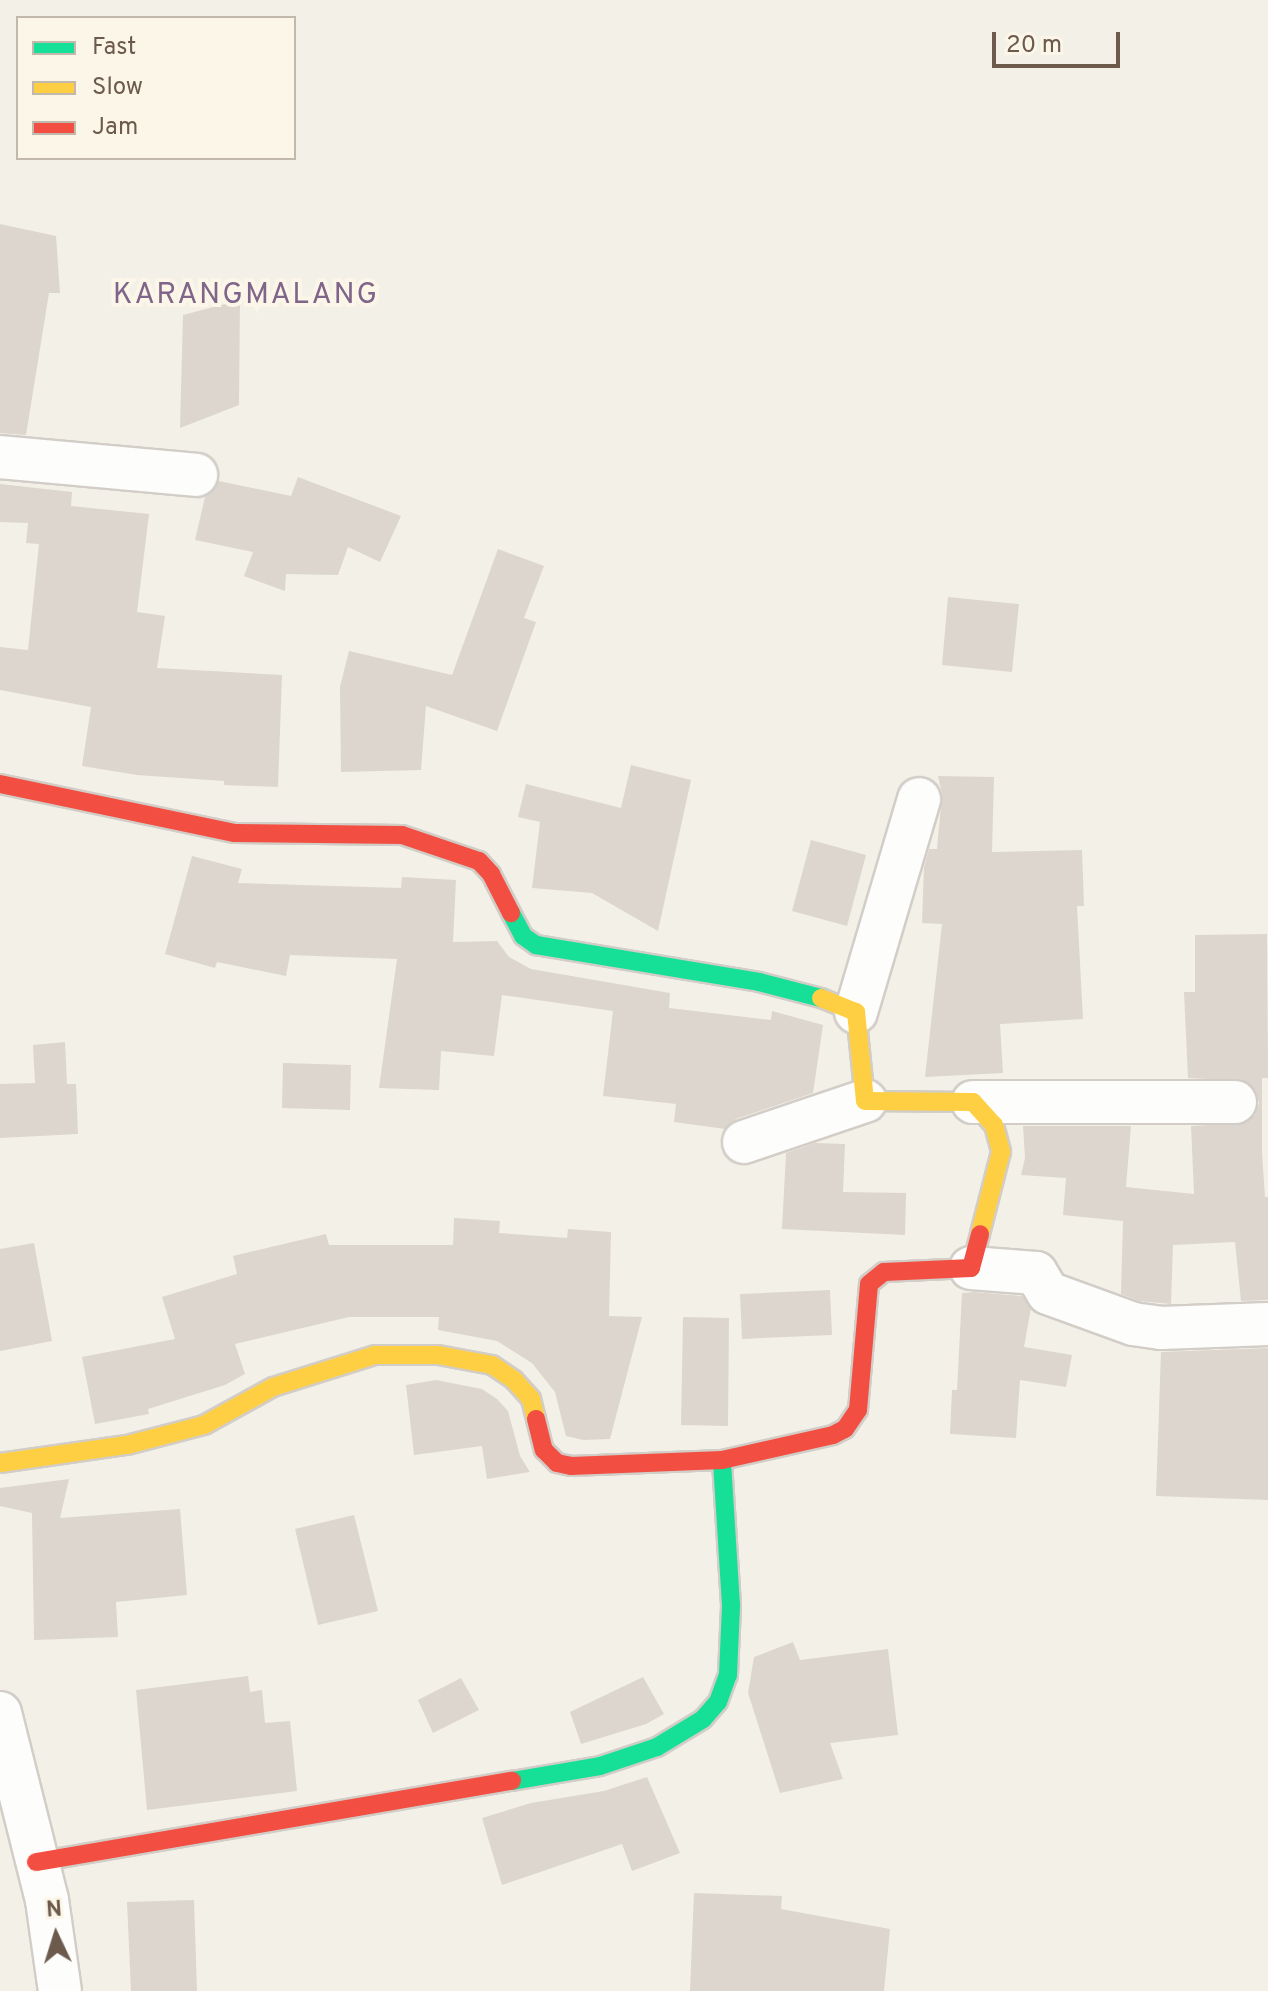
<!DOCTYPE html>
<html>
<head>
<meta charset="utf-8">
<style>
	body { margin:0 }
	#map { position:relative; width:1268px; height:1991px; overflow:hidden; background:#f3f0e8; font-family:Overpass,sans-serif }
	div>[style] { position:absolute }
	.building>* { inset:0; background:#dcd6ce }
	.roads { filter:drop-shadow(2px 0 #d2cdc7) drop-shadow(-2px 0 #d2cdc7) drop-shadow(0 2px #d2cdc7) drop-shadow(0 -2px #d2cdc7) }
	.street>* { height:42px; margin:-21px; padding:0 21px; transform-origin:21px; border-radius:21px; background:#fdfdfc }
	.fast>* { height:18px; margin:-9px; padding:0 9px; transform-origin:9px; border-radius:9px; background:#16e098 }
	.slow>* { height:18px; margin:-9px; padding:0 9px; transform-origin:9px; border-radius:9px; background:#ffcf43 }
	.jam>* { height:18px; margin:-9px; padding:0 9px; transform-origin:9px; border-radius:9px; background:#f24e42 }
	span { translate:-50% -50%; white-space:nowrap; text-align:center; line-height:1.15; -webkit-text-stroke:8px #fcf6e9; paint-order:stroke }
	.quarter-label { font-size:30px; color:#7f6589; letter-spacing:2px }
	.legend { position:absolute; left:16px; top:16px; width:280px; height:144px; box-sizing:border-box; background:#fcf6e9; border:2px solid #c2b8ab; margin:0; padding:10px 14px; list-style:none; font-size:24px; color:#6c5a4d }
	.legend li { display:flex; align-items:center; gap:16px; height:40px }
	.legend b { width:40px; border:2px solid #c2b8ab }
	.north { position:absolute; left:16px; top:1895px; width:80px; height:80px; -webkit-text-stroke:6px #fcf6e9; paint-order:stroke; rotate:356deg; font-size:22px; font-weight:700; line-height:32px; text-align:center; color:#6c5a4d }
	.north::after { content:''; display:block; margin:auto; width:28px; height:36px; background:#6c5a4d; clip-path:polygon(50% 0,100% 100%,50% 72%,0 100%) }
	.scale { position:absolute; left:992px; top:32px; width:128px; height:36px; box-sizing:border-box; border:4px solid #6c5a4d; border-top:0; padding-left:10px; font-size:24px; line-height:28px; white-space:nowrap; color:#6c5a4d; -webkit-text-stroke:6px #fcf6e9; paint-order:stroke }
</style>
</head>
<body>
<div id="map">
	<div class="building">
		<i style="clip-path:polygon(0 224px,56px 236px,60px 293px,49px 293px,26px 435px,0 433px)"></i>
		<i style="clip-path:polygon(240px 300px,239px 405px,180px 428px,183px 315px)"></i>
		<i style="clip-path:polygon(298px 477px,401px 516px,380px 562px,348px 547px,338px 575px,286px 574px,285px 591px,244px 576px,253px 552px,195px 540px,205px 497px,215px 489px,219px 481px,291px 496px)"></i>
		<i style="clip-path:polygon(0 484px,72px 492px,71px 506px,149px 514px,137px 612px,165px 616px,157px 668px,282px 675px,278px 787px,224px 785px,224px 781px,137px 775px,82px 766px,91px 707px,0 690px,0 647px,28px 650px,39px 544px,26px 543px,28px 523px,0 522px)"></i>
		<i style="clip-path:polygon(498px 549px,544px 566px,524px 618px,536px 622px,497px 731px,426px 706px,421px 770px,341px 772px,340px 687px,349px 651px,452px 675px)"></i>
		<i style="clip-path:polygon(948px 597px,1019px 604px,1012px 672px,942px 665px)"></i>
		<i style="clip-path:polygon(631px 765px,691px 780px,658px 931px,592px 893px,532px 888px,540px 822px,518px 817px,526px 784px,621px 808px)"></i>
		<i style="clip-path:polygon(938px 776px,994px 777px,992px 852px,1082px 850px,1084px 906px,1077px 906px,1083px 1019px,1000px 1024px,1003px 1073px,925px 1077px,942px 924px,922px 923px,924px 867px,929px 849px,937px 849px,942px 794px)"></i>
		<i style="clip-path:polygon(811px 840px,866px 855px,847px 926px,792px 911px)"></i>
		<i style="clip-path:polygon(192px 856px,242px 869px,238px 883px,401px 888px,402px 877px,456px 880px,453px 942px,497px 941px,509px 957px,531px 969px,670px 993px,669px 1008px,771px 1020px,772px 1011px,823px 1025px,813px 1093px,736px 1119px,725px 1129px,674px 1122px,676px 1104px,603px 1096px,613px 1011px,502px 995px,494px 1056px,441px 1051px,439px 1090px,379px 1088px,397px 959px,290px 955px,286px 976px,217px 962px,215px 968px,165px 954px)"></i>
		<i style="clip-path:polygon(1267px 934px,1268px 1078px,1262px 1078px,1262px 1153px,1265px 1197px,1268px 1197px,1268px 1300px,1241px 1301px,1235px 1242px,1173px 1245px,1171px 1304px,1139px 1301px,1121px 1294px,1123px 1221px,1063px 1215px,1066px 1178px,1021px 1175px,1025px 1158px,1023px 1126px,1131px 1126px,1126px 1187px,1194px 1194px,1191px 1126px,1246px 1123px,1255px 1115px,1259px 1103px,1256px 1091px,1246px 1081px,1188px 1078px,1184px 992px,1195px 992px,1195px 935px)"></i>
		<i style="clip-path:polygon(65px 1042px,67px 1084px,76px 1084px,78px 1134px,0 1138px,0 1084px,35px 1083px,33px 1045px)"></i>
		<i style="clip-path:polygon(283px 1063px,351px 1065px,350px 1110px,282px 1108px)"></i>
		<i style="clip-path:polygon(815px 1143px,845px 1144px,843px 1192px,906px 1193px,905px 1235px,782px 1229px,786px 1153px)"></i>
		<i style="clip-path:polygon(454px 1218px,500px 1221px,499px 1233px,567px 1238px,568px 1229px,611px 1232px,609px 1316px,642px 1317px,610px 1439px,583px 1440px,566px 1436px,555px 1392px,532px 1363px,497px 1341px,438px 1330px,439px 1317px,349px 1317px,235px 1344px,245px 1374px,225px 1385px,148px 1409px,149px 1414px,95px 1424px,82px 1357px,175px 1339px,162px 1297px,237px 1274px,233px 1256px,326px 1234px,329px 1245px,453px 1245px)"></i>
		<i style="clip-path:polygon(34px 1243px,52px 1341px,0 1351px,0 1249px)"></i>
		<i style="clip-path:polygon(830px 1290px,832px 1335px,742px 1339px,740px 1294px)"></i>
		<i style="clip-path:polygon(974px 1292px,1022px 1296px,1031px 1308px,1024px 1347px,1072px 1355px,1066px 1387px,1020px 1380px,1016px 1438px,950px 1434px,952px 1390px,957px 1390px,962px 1293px)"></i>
		<i style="clip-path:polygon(683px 1317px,729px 1318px,728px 1426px,681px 1425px)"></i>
		<i style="clip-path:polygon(1268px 1348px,1268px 1500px,1156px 1496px,1161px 1352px)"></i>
		<i style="clip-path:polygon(436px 1380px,482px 1389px,497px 1399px,508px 1411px,520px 1456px,530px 1472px,487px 1479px,482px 1446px,414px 1455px,406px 1385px)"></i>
		<i style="clip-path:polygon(69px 1479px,60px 1518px,180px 1509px,187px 1595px,116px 1602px,118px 1637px,34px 1640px,32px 1513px,0 1506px,0 1488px)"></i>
		<i style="clip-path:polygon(354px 1515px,378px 1611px,318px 1625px,295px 1529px)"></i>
		<i style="clip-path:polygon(793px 1642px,800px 1660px,888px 1649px,898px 1735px,830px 1743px,843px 1779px,780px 1793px,748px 1693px,754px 1657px)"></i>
		<i style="clip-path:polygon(248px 1676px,250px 1692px,262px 1690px,265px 1723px,290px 1721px,297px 1791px,147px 1810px,136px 1690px)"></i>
		<i style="clip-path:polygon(643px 1677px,664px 1714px,646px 1724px,581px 1744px,570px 1712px)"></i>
		<i style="clip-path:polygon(461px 1678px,479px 1710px,433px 1733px,418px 1700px)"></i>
		<i style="clip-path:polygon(647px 1777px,680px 1853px,632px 1871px,622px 1844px,502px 1885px,482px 1818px,531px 1803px,604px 1791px)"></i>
		<i style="clip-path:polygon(694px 1893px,782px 1896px,781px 1909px,890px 1929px,884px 1991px,690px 1991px)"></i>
		<i style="clip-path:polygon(194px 1900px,197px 1991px,131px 1991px,127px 1902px)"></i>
	</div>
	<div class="roads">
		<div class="street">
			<i style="left:0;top:457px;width:197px;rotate:5.2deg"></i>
			<i style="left:856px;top:1012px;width:222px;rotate:-73.5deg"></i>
			<i style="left:973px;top:1102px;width:262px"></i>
			<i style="left:744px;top:1142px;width:128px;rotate:-18.7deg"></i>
			<i style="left:971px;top:1268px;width:65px;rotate:4.4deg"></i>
			<i style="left:1036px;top:1273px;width:23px;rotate:59deg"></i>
			<i style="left:1048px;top:1293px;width:90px;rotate:20deg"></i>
			<i style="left:1133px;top:1324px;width:28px;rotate:8deg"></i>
			<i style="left:1161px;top:1328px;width:107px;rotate:-2.1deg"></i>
			<i style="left:0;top:1713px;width:193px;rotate:75.9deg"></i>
			<i style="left:47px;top:1900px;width:92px;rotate:81.9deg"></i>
		</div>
		<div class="fast">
			<i style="left:511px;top:913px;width:26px;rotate:62deg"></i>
			<i style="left:523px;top:936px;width:16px;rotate:35deg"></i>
			<i style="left:536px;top:945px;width:226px;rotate:9.4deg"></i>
			<i style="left:759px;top:982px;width:64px;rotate:14.5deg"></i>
			<i style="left:512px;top:1781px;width:89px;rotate:-9.7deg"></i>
			<i style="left:600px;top:1766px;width:60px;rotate:-18.4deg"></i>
			<i style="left:657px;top:1747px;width:54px;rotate:-31.3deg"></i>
			<i style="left:703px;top:1719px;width:23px;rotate:-49deg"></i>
			<i style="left:718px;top:1702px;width:29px;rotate:-70deg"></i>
			<i style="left:728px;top:1675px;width:70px;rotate:-87.5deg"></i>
			<i style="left:731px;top:1605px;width:145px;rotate:-93.6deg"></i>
		</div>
		<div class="slow">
			<i style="left:821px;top:998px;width:38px;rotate:22deg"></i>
			<i style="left:856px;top:1012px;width:89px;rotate:84.2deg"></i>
			<i style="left:865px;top:1101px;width:108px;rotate:0.5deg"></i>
			<i style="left:973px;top:1102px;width:31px;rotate:48deg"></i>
			<i style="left:994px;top:1125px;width:28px;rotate:75deg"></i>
			<i style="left:1001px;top:1152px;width:85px;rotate:104.4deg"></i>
			<i style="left:0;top:1463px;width:128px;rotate:-8.1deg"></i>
			<i style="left:127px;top:1445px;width:80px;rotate:-14.6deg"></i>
			<i style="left:204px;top:1425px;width:79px;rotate:-28.8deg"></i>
			<i style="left:273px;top:1387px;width:107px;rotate:-17.4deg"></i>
			<i style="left:375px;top:1355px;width:63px"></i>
			<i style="left:438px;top:1355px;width:55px;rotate:10.5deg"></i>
			<i style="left:492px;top:1365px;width:27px;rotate:34deg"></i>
			<i style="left:514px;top:1380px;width:25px;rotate:48deg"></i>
			<i style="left:531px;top:1399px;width:21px;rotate:76deg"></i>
		</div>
		<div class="jam">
			<i style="left:0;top:784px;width:240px;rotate:11.8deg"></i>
			<i style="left:235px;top:833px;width:167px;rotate:0.7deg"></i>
			<i style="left:402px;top:835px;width:81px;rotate:18.7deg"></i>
			<i style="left:479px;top:861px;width:18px;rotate:47deg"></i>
			<i style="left:491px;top:874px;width:44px;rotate:62.9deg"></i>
			<i style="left:536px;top:1419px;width:32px;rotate:76deg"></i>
			<i style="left:544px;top:1450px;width:18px;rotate:45deg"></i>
			<i style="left:557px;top:1463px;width:14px;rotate:12deg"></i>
			<i style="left:571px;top:1466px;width:151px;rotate:-2.3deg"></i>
			<i style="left:722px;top:1460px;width:114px;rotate:-12.7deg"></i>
			<i style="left:833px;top:1435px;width:13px;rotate:-27deg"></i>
			<i style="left:845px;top:1429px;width:23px;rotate:-56deg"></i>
			<i style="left:858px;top:1410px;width:126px;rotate:-85deg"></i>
			<i style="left:869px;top:1284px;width:19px;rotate:-39deg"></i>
			<i style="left:884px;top:1272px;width:87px;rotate:-2.6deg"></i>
			<i style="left:971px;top:1268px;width:35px;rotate:-75deg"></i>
			<i style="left:36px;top:1862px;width:483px;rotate:-9.7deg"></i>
		</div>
	</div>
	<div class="quarter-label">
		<span style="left:246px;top:296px">KARANGMALANG</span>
	</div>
	<ul class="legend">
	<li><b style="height:10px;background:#16e098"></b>Fast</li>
	<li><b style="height:10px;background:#ffcf43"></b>Slow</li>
	<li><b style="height:10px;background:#f24e42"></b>Jam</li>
	</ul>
	<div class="north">N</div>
	<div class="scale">20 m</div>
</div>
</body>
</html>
